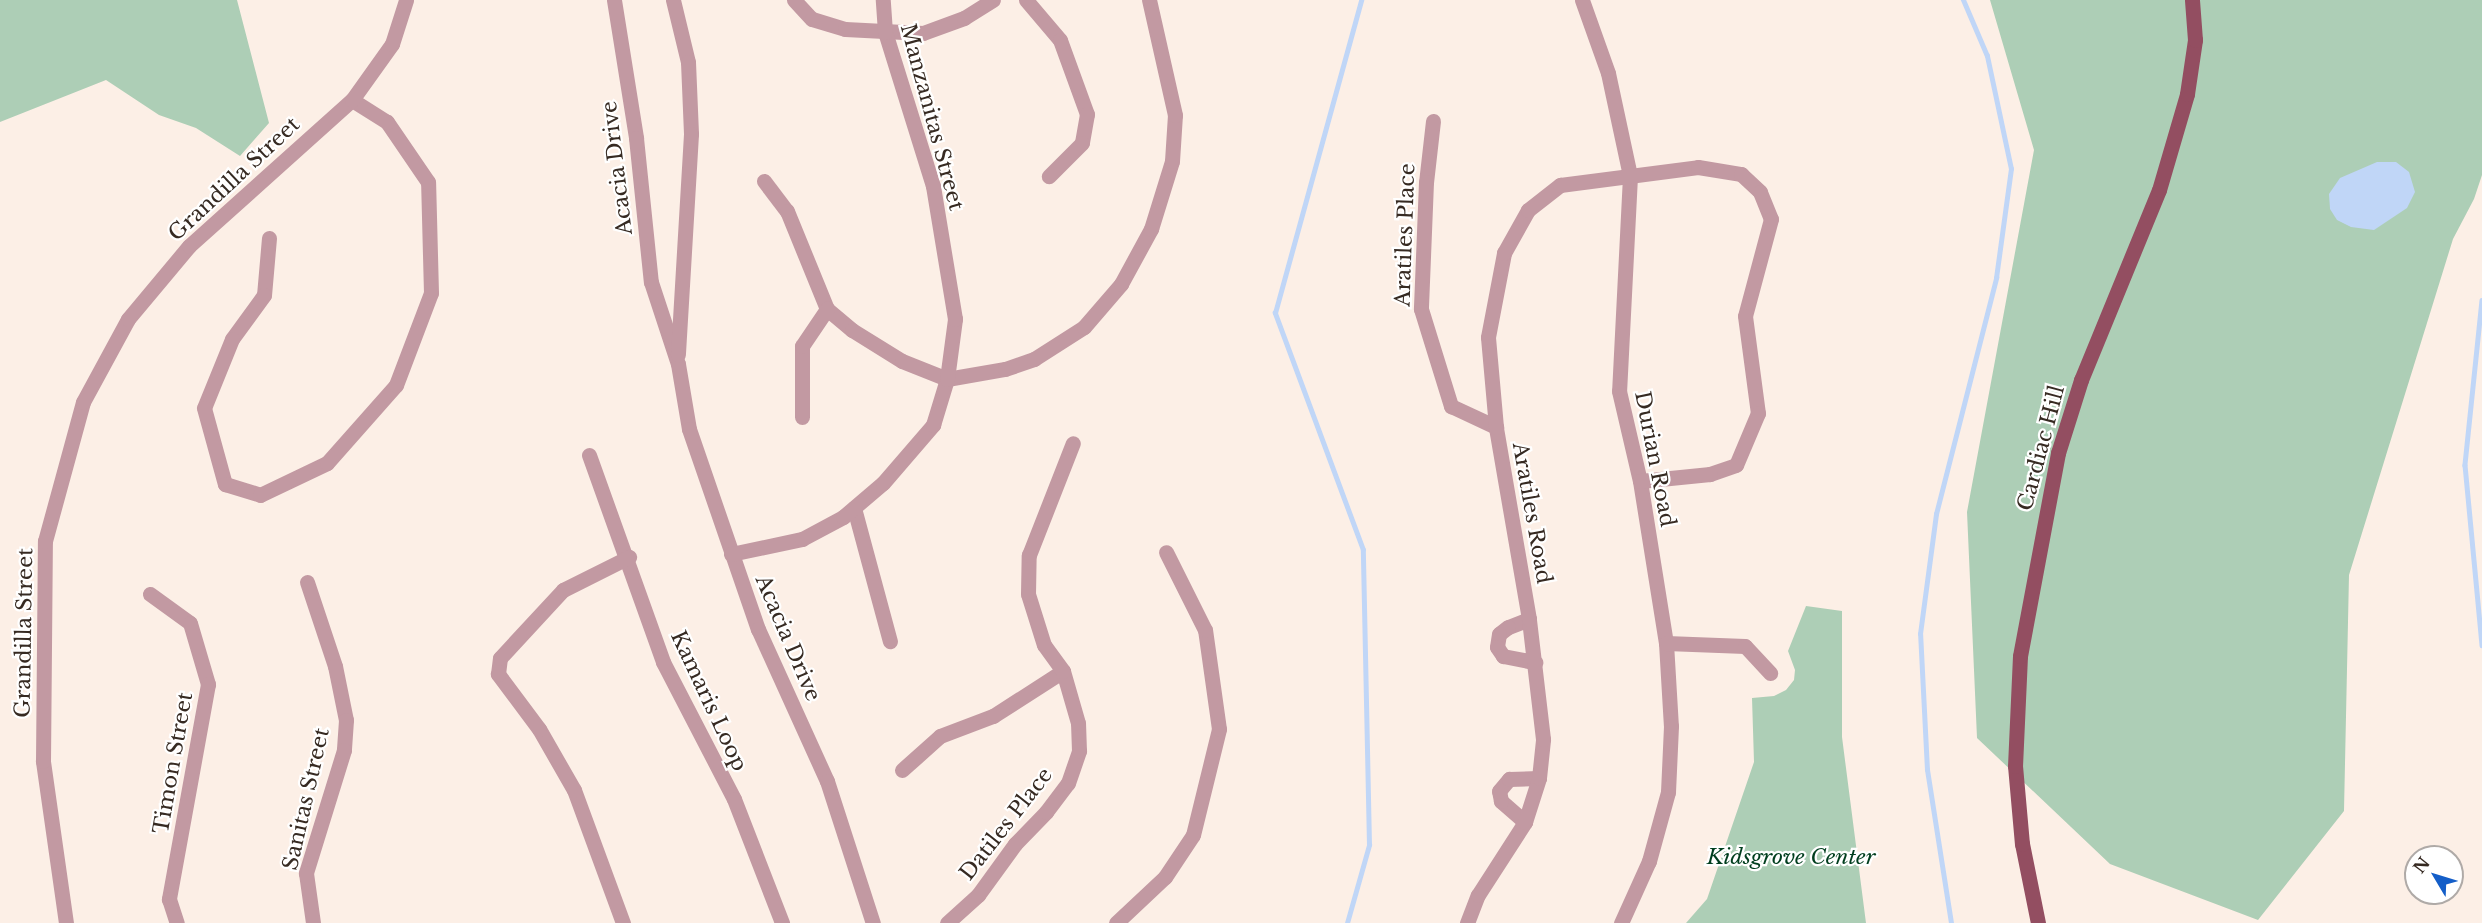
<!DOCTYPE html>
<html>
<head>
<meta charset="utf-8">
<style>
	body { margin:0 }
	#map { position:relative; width:2482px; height:923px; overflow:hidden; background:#fcefe6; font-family:"Libre Baskerville",serif }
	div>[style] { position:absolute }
	.green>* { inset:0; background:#adceb6 }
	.water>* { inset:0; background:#c0d6f7 }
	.stream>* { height:4.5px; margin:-2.25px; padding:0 2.25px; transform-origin:2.25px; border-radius:2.25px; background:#c0d6f7 }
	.minor>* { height:15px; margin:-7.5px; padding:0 7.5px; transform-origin:7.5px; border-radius:7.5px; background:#c299a2 }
	.major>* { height:15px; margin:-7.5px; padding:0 7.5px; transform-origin:7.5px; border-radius:7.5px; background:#934e61 }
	span { translate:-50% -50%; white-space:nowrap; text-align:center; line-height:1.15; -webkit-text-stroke:4.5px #fff; paint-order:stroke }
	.street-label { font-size:21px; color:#362a22 }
	.park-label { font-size:21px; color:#003e1e; font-style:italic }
	.north { position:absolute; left:2404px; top:845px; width:60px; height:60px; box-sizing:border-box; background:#fff; border:2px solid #afaaa7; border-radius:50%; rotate:308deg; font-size:16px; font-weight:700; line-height:24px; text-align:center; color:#362a22 }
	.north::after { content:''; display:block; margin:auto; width:21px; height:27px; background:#145ec8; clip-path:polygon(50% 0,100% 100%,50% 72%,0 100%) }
</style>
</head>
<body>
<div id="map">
	<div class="green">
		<i style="clip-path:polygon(0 0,237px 0,269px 123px,240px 156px,196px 128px,159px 115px,106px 80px,0 122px)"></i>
		<i style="clip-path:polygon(1990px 0,2482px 0,2482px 175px,2474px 199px,2453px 239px,2349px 575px,2344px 811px,2258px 920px,2110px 864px,1977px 738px,1967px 512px,2034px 150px)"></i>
		<i style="clip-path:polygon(1806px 606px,1842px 611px,1842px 737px,1866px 923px,1686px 923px,1707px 899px,1754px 762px,1752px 698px,1774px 696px,1786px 690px,1794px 680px,1795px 670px,1788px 651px)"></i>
	</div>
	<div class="water">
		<i style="clip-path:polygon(2377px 162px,2396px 162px,2409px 172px,2415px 192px,2407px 208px,2374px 230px,2351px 227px,2337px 220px,2330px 209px,2329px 194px,2340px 178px)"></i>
	</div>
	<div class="stream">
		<i style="left:2482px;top:300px;width:166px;rotate:95.9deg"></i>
		<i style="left:2465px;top:465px;width:181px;rotate:84.6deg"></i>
		<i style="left:1347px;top:923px;width:81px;rotate:-74.2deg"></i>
		<i style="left:1369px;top:845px;width:295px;rotate:-91.2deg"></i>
		<i style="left:1363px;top:550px;width:253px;rotate:-110.4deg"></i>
		<i style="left:1275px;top:313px;width:325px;rotate:-74.6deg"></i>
		<i style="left:1951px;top:923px;width:155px;rotate:-98.9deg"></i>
		<i style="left:1927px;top:770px;width:136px;rotate:-92.9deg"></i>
		<i style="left:1920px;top:634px;width:121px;rotate:-82.4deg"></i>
		<i style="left:1936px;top:514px;width:244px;rotate:-75.7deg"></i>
		<i style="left:1996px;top:278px;width:110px;rotate:-82.2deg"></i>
		<i style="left:2011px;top:169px;width:116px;rotate:-102deg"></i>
		<i style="left:1987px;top:56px;width:61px;rotate:-113.2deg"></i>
	</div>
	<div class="minor">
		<i style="left:614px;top:0;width:140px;rotate:80.9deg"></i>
		<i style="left:636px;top:138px;width:145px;rotate:84.1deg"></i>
		<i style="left:651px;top:282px;width:86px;rotate:71.8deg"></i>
		<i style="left:678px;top:364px;width:66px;rotate:80.4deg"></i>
		<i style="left:689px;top:429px;width:212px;rotate:71deg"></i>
		<i style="left:758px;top:629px;width:167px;rotate:65.6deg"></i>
		<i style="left:827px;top:781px;width:149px;rotate:72.1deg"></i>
		<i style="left:673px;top:0;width:64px;rotate:76.4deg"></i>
		<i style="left:688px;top:62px;width:72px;rotate:87.6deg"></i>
		<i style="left:691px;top:134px;width:221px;rotate:93.4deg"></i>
		<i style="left:794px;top:0;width:26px;rotate:47deg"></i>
		<i style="left:812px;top:19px;width:34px;rotate:17deg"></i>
		<i style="left:845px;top:29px;width:78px;rotate:2.9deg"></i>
		<i style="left:923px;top:33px;width:44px;rotate:-20.1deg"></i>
		<i style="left:964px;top:18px;width:34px;rotate:-32deg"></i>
		<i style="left:1026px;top:0;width:52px;rotate:49.6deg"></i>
		<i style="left:1060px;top:40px;width:79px;rotate:70deg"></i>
		<i style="left:1087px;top:114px;width:29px;rotate:100deg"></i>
		<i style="left:1082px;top:143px;width:47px;rotate:135deg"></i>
		<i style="left:1582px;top:0;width:77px;rotate:70.4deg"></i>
		<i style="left:1608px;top:73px;width:105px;rotate:77.9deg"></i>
		<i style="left:1630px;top:176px;width:215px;rotate:92.9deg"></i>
		<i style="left:1619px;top:391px;width:92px;rotate:76.9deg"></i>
		<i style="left:1640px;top:481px;width:164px;rotate:80.9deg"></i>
		<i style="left:1666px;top:643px;width:83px;rotate:86.6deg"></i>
		<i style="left:1671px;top:726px;width:66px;rotate:92.6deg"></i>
		<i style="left:1668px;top:792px;width:72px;rotate:105.4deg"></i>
		<i style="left:1649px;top:861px;width:68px;rotate:114.3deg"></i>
		<i style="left:1433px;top:121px;width:61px;rotate:96.5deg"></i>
		<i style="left:1426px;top:182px;width:127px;rotate:92.3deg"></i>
		<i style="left:1421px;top:309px;width:102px;rotate:72.8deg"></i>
		<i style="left:1451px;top:406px;width:50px;rotate:25deg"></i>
		<i style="left:764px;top:181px;width:38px;rotate:53deg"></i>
		<i style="left:787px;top:211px;width:106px;rotate:67.8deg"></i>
		<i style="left:827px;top:309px;width:33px;rotate:40deg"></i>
		<i style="left:852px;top:330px;width:59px;rotate:31.8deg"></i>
		<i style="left:902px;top:361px;width:48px;rotate:21.8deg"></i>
		<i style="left:947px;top:379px;width:59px;rotate:-9.8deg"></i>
		<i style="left:1005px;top:369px;width:31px;rotate:-19deg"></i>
		<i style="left:1034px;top:359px;width:59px;rotate:-32.6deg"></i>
		<i style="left:1084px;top:327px;width:57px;rotate:-49.3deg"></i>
		<i style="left:1121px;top:284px;width:63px;rotate:-61.4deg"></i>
		<i style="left:1151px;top:229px;width:71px;rotate:-72.8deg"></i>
		<i style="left:1172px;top:161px;width:46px;rotate:-86.3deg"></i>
		<i style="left:1175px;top:115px;width:118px;rotate:-102.7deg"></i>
		<i style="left:269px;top:238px;width:57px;rotate:95deg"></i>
		<i style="left:264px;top:295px;width:54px;rotate:126deg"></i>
		<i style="left:232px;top:339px;width:74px;rotate:112.1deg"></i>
		<i style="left:204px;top:408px;width:79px;rotate:74.6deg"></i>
		<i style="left:225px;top:484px;width:37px;rotate:17deg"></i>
		<i style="left:260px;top:495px;width:74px;rotate:-25.5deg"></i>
		<i style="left:327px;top:463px;width:104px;rotate:-48.5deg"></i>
		<i style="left:396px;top:385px;width:98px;rotate:-69.2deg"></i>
		<i style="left:431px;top:293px;width:111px;rotate:-91.5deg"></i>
		<i style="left:428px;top:182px;width:73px;rotate:-124.3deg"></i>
		<i style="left:387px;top:122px;width:41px;rotate:-147.8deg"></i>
		<i style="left:802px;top:417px;width:71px;rotate:-90deg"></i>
		<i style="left:802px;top:346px;width:45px;rotate:-56deg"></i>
		<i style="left:589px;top:455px;width:220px;rotate:70.3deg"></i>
		<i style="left:663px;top:662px;width:154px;rotate:62.6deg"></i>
		<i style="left:734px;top:799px;width:133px;rotate:68.8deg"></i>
		<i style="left:854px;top:508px;width:138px;rotate:74.9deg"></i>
		<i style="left:731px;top:554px;width:73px;rotate:-11.9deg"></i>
		<i style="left:802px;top:539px;width:47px;rotate:-28.2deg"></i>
		<i style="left:843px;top:517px;width:52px;rotate:-40.4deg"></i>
		<i style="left:883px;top:483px;width:77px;rotate:-49.2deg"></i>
		<i style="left:933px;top:425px;width:48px;rotate:-73.1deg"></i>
		<i style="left:947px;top:379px;width:61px;rotate:-82.4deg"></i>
		<i style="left:955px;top:319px;width:135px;rotate:-99.4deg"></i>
		<i style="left:933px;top:186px;width:161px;rotate:-107.3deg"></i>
		<i style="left:885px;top:32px;width:32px;rotate:-94deg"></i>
		<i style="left:307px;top:582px;width:89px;rotate:71.6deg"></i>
		<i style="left:335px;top:666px;width:55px;rotate:78.5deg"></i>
		<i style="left:346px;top:720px;width:30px;rotate:94deg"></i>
		<i style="left:344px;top:750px;width:129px;rotate:107.2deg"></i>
		<i style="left:306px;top:873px;width:50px;rotate:82deg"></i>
		<i style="left:150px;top:594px;width:49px;rotate:35.9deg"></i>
		<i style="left:190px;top:623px;width:64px;rotate:73.6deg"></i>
		<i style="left:208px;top:684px;width:219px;rotate:100.3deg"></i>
		<i style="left:169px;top:899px;width:25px;rotate:72deg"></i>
		<i style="left:1529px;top:619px;width:22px;rotate:159deg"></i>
		<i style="left:1508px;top:627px;width:11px;rotate:142deg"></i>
		<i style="left:1499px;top:634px;width:13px;rotate:99deg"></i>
		<i style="left:1497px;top:647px;width:11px;rotate:56deg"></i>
		<i style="left:1503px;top:656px;width:33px;rotate:11deg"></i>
		<i style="left:1666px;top:643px;width:79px;rotate:2.2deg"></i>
		<i style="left:1745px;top:646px;width:37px;rotate:47deg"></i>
		<i style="left:902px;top:770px;width:51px;rotate:-41.8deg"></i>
		<i style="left:940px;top:736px;width:57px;rotate:-20.7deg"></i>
		<i style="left:993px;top:716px;width:83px;rotate:-32.7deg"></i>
		<i style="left:1525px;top:822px;width:32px;rotate:-139deg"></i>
		<i style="left:1501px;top:801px;width:10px;rotate:-101deg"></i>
		<i style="left:1499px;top:791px;width:16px;rotate:-50deg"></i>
		<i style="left:1509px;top:779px;width:30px;rotate:-2deg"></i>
		<i style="left:66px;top:923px;width:164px;rotate:-98.1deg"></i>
		<i style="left:43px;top:761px;width:220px;rotate:-89.5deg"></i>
		<i style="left:45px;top:541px;width:144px;rotate:-74.7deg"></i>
		<i style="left:83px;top:402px;width:94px;rotate:-61.5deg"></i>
		<i style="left:128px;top:319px;width:95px;rotate:-50.1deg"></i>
		<i style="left:189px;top:246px;width:219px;rotate:-41.9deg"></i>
		<i style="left:352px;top:100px;width:69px;rotate:-54.5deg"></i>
		<i style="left:392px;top:44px;width:46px;rotate:-72.3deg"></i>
		<i style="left:623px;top:923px;width:142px;rotate:-110.2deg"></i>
		<i style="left:574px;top:790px;width:70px;rotate:-119.8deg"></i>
		<i style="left:539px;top:729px;width:69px;rotate:-126.7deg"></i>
		<i style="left:498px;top:674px;width:16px;rotate:-83deg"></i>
		<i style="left:500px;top:658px;width:93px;rotate:-47.2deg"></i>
		<i style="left:563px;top:590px;width:74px;rotate:-26.6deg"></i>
		<i style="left:947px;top:923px;width:42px;rotate:-42.1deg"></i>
		<i style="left:978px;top:895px;width:63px;rotate:-54deg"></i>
		<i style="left:1015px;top:844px;width:45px;rotate:-45.9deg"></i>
		<i style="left:1046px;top:812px;width:36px;rotate:-53deg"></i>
		<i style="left:1068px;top:783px;width:34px;rotate:-71deg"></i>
		<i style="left:1079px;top:751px;width:28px;rotate:-92deg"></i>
		<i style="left:1078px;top:723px;width:54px;rotate:-106.1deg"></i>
		<i style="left:1063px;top:671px;width:32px;rotate:-126deg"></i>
		<i style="left:1044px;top:645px;width:53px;rotate:-107.4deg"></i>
		<i style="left:1028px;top:594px;width:39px;rotate:-89deg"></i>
		<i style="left:1029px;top:555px;width:120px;rotate:-68.6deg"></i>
		<i style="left:1116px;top:923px;width:67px;rotate:-43.2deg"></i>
		<i style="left:1165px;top:877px;width:50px;rotate:-56.3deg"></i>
		<i style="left:1193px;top:835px;width:109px;rotate:-76.2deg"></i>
		<i style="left:1219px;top:729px;width:100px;rotate:-98deg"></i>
		<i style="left:1205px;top:630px;width:87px;rotate:-116.6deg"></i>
		<i style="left:1467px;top:923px;width:30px;rotate:-69deg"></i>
		<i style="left:1478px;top:895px;width:87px;rotate:-57.2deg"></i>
		<i style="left:1525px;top:822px;width:46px;rotate:-72.3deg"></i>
		<i style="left:1539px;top:778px;width:39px;rotate:-84deg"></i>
		<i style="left:1543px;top:739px;width:121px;rotate:-96.7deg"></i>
		<i style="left:1529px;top:619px;width:195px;rotate:-99.8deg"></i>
		<i style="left:1496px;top:427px;width:90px;rotate:-95.1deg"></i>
		<i style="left:1488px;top:337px;width:86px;rotate:-79.2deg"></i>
		<i style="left:1504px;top:253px;width:49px;rotate:-60.8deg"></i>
		<i style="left:1528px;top:210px;width:41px;rotate:-38deg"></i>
		<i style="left:1560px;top:185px;width:139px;rotate:-7.4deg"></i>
		<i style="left:1698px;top:167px;width:44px;rotate:9.2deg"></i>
		<i style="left:1741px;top:174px;width:26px;rotate:43deg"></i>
		<i style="left:1760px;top:192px;width:29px;rotate:68deg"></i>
		<i style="left:1771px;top:219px;width:100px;rotate:105deg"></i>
		<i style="left:1745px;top:316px;width:98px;rotate:82.4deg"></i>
		<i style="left:1758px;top:413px;width:56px;rotate:112.9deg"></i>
		<i style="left:1736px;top:465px;width:28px;rotate:161deg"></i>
		<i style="left:1710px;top:474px;width:70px;rotate:174.3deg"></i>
	</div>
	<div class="major">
		<i style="left:2038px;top:923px;width:81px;rotate:-101.4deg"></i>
		<i style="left:2022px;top:844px;width:78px;rotate:-95.1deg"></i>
		<i style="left:2015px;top:766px;width:110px;rotate:-87.4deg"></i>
		<i style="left:2020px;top:656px;width:207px;rotate:-79.4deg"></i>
		<i style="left:2058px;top:453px;width:77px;rotate:-72.5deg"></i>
		<i style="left:2081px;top:380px;width:205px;rotate:-67.7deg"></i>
		<i style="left:2159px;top:190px;width:100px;rotate:-73.7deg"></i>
		<i style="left:2187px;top:94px;width:55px;rotate:-81.6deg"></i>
		<i style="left:2195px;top:40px;width:40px;rotate:-94.3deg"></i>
	</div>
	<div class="street-label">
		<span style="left:932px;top:117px;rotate:75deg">Manzanitas Street</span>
		<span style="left:617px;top:168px;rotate:-97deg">Acacia Drive</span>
		<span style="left:234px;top:179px;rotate:-43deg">Grandilla Street</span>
		<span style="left:1405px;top:235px;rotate:-88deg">Aratiles Place</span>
		<span style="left:2041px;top:448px;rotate:-75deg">Cardiac Hill</span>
		<span style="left:1655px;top:459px;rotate:79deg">Durian Road</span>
		<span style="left:1532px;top:513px;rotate:80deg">Aratiles Road</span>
		<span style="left:24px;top:633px;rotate:-89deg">Grandilla Street</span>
		<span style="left:788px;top:638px;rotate:67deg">Acacia Drive</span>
		<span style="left:709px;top:701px;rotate:65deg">Kamaris Loop</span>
		<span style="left:173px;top:763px;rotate:-80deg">Timon Street</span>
		<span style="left:306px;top:799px;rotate:-77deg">Sanitas Street</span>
		<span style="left:1006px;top:824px;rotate:-52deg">Datiles Place</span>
	</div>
	<div class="park-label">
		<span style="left:1791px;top:857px">Kidsgrove Center</span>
	</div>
	<div class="north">N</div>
</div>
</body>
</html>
